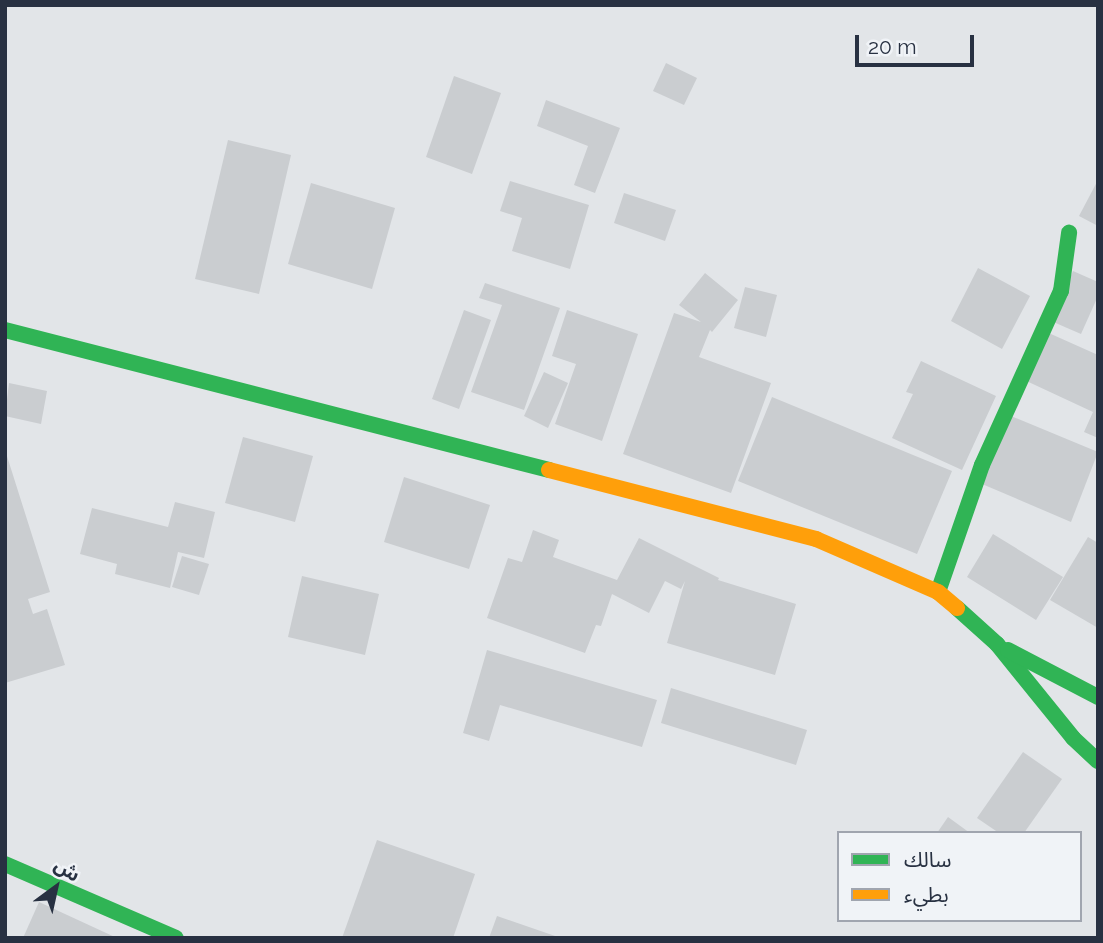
<!DOCTYPE html>
<html>
<head>
<meta charset="utf-8">
<style>
	body { margin:0 }
	#map { position:relative; width:1103px; height:943px; overflow:hidden; background:#e2e5e8; font-family:Raleway,"Noto Sans Arabic",sans-serif }
	div>[style] { position:absolute }
	.building>* { inset:0; background:#cacdd0 }
	.fast>* { height:16px; margin:-8px; padding:0 8px; transform-origin:8px; border-radius:8px; background:#30b455 }
	.slow>* { height:16px; margin:-8px; padding:0 8px; transform-origin:8px; border-radius:8px; background:#ff9f0a }
	span { translate:-50% -50%; white-space:nowrap; text-align:center; line-height:1.15; -webkit-text-stroke:5px #f0f3f7; paint-order:stroke }
	.frame { position:absolute; inset:0; border:7px solid #283142; pointer-events:none }
	.legend { position:absolute; left:837px; top:831px; width:245px; height:91px; box-sizing:border-box; background:#f0f3f7; border:2px solid #a0a5af; margin:0; padding:9px 12px; list-style:none; font-size:21px; color:#283142 }
	.legend li { display:flex; align-items:center; gap:14px; height:35px }
	.legend b { width:35px; border:2px solid #a0a5af }
	.north { position:absolute; left:21px; top:852px; width:70px; height:70px; -webkit-text-stroke:5px #f0f3f7; paint-order:stroke; rotate:33deg; font-size:19px; font-weight:700; line-height:28px; text-align:center; color:#283142 }
	.north::after { content:''; display:block; margin:auto; width:24px; height:32px; background:#283142; clip-path:polygon(50% 0,100% 100%,50% 72%,0 100%) }
	.scale { position:absolute; left:855px; top:35px; width:119px; height:32px; box-sizing:border-box; border:4px solid #283142; border-top:0; padding-left:9px; font-size:21px; line-height:24px; white-space:nowrap; color:#283142; -webkit-text-stroke:5px #f0f3f7; paint-order:stroke }
</style>
</head>
<body>
<div id="map">
	<div class="building">
		<i style="clip-path:polygon(666px 63px,697px 78px,684px 105px,653px 91px)"></i>
		<i style="clip-path:polygon(454px 76px,501px 93px,472px 174px,426px 157px)"></i>
		<i style="clip-path:polygon(546px 100px,620px 128px,595px 193px,574px 185px,588px 146px,537px 126px)"></i>
		<i style="clip-path:polygon(228px 140px,291px 155px,259px 294px,195px 279px)"></i>
		<i style="clip-path:polygon(1098px 180px,1098px 226px,1079px 216px)"></i>
		<i style="clip-path:polygon(510px 181px,589px 205px,570px 269px,512px 251px,522px 218px,500px 211px)"></i>
		<i style="clip-path:polygon(311px 183px,395px 208px,372px 289px,288px 264px)"></i>
		<i style="clip-path:polygon(624px 193px,676px 210px,665px 241px,614px 223px)"></i>
		<i style="clip-path:polygon(978px 268px,1030px 296px,1002px 349px,951px 321px)"></i>
		<i style="clip-path:polygon(1073px 271px,1098px 282px,1098px 296px,1081px 334px,1051px 321px)"></i>
		<i style="clip-path:polygon(705px 273px,738px 300px,712px 332px,710px 330px,699px 357px,771px 383px,731px 493px,623px 454px,674px 313px,701px 322px,679px 305px)"></i>
		<i style="clip-path:polygon(485px 283px,560px 308px,524px 410px,471px 392px,502px 305px,479px 298px)"></i>
		<i style="clip-path:polygon(745px 287px,777px 295px,766px 337px,734px 328px)"></i>
		<i style="clip-path:polygon(464px 310px,491px 320px,459px 409px,432px 399px)"></i>
		<i style="clip-path:polygon(567px 310px,638px 334px,602px 441px,555px 424px,576px 364px,552px 356px)"></i>
		<i style="clip-path:polygon(1042px 330px,1098px 355px,1098px 438px,1084px 432px,1093px 412px,1020px 378px)"></i>
		<i style="clip-path:polygon(921px 361px,996px 396px,962px 470px,892px 438px,913px 394px,906px 392px)"></i>
		<i style="clip-path:polygon(544px 372px,568px 383px,548px 428px,524px 416px)"></i>
		<i style="clip-path:polygon(9px 383px,47px 391px,41px 424px,5px 416px)"></i>
		<i style="clip-path:polygon(772px 397px,952px 471px,917px 554px,738px 481px)"></i>
		<i style="clip-path:polygon(1011px 416px,1098px 452px,1071px 522px,982px 484px)"></i>
		<i style="clip-path:polygon(243px 437px,313px 456px,295px 522px,225px 503px)"></i>
		<i style="clip-path:polygon(6px 453px,50px 592px,28px 599px,33px 614px,47px 609px,65px 665px,5px 683px)"></i>
		<i style="clip-path:polygon(404px 477px,490px 505px,469px 569px,384px 542px)"></i>
		<i style="clip-path:polygon(175px 502px,215px 512px,204px 558px,178px 552px,170px 588px,115px 574px,117px 564px,80px 554px,92px 508px,168px 527px)"></i>
		<i style="clip-path:polygon(533px 530px,559px 540px,553px 557px,617px 580px,639px 538px,719px 578px,718px 580px,796px 604px,775px 675px,667px 643px,685px 581px,681px 589px,665px 581px,649px 613px,612px 594px,601px 626px,596px 625px,585px 653px,487px 618px,508px 558px,522px 562px)"></i>
		<i style="clip-path:polygon(993px 534px,1063px 577px,1036px 620px,967px 577px)"></i>
		<i style="clip-path:polygon(1088px 537px,1098px 543px,1098px 628px,1050px 600px)"></i>
		<i style="clip-path:polygon(182px 556px,209px 564px,199px 595px,172px 587px)"></i>
		<i style="clip-path:polygon(302px 576px,379px 594px,365px 655px,288px 637px)"></i>
		<i style="clip-path:polygon(487px 650px,657px 700px,642px 747px,500px 705px,489px 741px,463px 733px)"></i>
		<i style="clip-path:polygon(671px 688px,807px 730px,796px 765px,661px 723px)"></i>
		<i style="clip-path:polygon(1023px 752px,1062px 779px,1024px 833px,999px 833px,977px 818px)"></i>
		<i style="clip-path:polygon(948px 817px,970px 833px,937px 833px)"></i>
		<i style="clip-path:polygon(377px 840px,475px 874px,453px 938px,342px 938px)"></i>
		<i style="clip-path:polygon(39px 902px,117px 938px,23px 938px)"></i>
		<i style="clip-path:polygon(497px 916px,558px 937px,558px 938px,489px 938px)"></i>
	</div>
	<div class="fast">
		<i style="left:5px;top:330px;width:562px;rotate:14.43deg"></i>
		<i style="left:938px;top:592px;width:134px;rotate:-70.9deg"></i>
		<i style="left:982px;top:465px;width:191px;rotate:-65.6deg"></i>
		<i style="left:1061px;top:291px;width:59px;rotate:-82.1deg"></i>
		<i style="left:957px;top:608px;width:54px;rotate:42deg"></i>
		<i style="left:997px;top:644px;width:121px;rotate:51deg"></i>
		<i style="left:1073px;top:738px;width:34px;rotate:43deg"></i>
		<i style="left:1008px;top:650px;width:102px;rotate:27.6deg"></i>
		<i style="left:5px;top:864px;width:186px;rotate:23.4deg"></i>
	</div>
	<div class="slow">
		<i style="left:549px;top:470px;width:276px;rotate:14.5deg"></i>
		<i style="left:816px;top:539px;width:133px;rotate:23.5deg"></i>
		<i style="left:938px;top:592px;width:25px;rotate:40deg"></i>
	</div>
	<div class="frame"></div>
	<ul class="legend">
	<li><b style="height:9px;background:#30b455"></b>سالك</li>
	<li><b style="height:9px;background:#ff9f0a"></b>بطيء</li>
	</ul>
	<div class="north">ش</div>
	<div class="scale">20 m</div>
</div>
</body>
</html>
